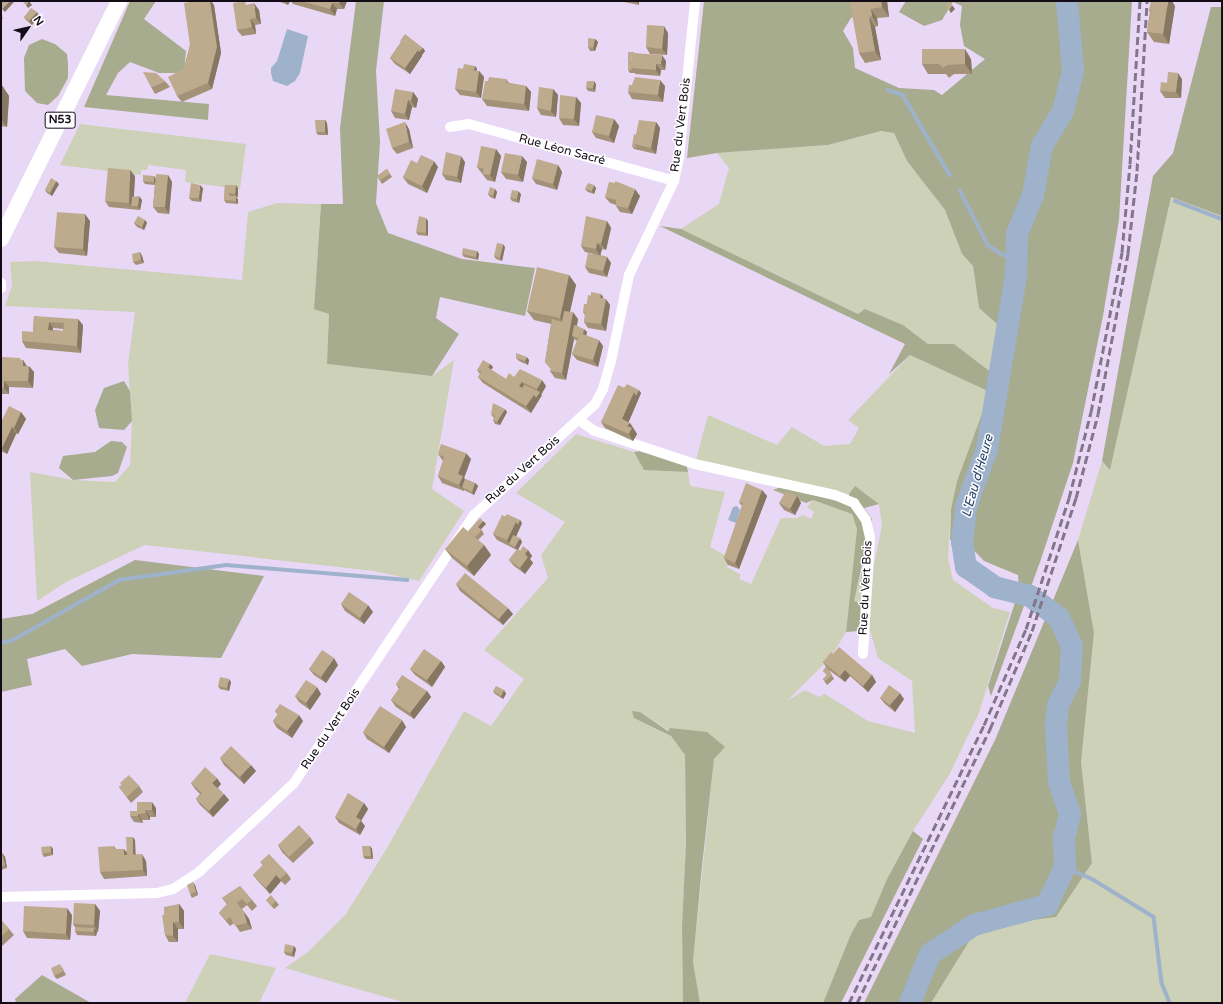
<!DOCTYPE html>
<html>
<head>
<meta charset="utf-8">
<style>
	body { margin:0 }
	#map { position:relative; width:1223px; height:1004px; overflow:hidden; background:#e9d7f6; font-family:"Varela Round",sans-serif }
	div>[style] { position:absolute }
	.green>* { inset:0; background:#ccd1b8 }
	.forest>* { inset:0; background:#a6ac8d }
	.water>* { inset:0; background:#9fb2cc }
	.stream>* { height:3.5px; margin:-1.75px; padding:0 1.75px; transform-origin:1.75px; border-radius:1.75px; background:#9fb2cc }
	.river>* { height:22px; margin:-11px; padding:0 11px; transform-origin:11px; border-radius:11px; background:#9fb2cc }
	.minor>* { height:10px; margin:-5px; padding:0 5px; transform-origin:5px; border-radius:5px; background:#fff }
	.primary>* { height:16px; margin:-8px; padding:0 8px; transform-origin:8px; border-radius:8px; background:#fff }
	.rail>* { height:3px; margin-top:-1.5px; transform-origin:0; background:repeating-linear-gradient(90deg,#83768c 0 8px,transparent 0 12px) }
	.wall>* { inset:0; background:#a39278 }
	.shaded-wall>* { inset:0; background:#857762 }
	.building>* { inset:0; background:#beaa8c }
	span { translate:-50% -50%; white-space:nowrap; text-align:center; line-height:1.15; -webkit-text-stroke:3px #fff; paint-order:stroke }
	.shield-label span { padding:1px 3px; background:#fff; border:1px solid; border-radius:3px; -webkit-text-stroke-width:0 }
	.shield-label { font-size:11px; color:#130c17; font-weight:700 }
	.street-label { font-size:12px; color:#130c17 }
	.water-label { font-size:13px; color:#254066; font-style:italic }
	.frame { position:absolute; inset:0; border:2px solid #130c17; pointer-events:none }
	.north { position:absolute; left:8px; top:8px; width:40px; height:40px; -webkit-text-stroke:3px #fff; paint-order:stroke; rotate:56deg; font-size:11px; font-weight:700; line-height:16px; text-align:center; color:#130c17 }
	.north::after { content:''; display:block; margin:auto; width:14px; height:18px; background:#130c17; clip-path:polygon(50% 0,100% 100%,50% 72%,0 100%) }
</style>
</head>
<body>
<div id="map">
	<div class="green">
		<i style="clip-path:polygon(80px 124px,246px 144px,240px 189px,185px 182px,186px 170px,148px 165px,147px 170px,141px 170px,141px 175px,60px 165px)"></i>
		<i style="clip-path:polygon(881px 131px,894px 133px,907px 161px,945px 210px,962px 254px,973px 266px,979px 308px,997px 324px,992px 373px,954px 344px,928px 344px,903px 325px,865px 309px,858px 314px,681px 229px,719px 204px,729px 168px,717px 153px,828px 145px)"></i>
		<i style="clip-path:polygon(1171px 197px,1222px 216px,1222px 1003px,931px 1003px,978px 927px,1056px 917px,1092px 863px,1081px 762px,1094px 633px,1078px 540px,1102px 461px,1110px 470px)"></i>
		<i style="clip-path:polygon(277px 203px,321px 204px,314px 308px,329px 314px,327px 364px,432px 376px,454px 360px,432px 489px,464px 511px,419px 581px,374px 571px,145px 545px,66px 582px,37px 601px,30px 472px,73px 480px,115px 482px,130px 465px,132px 423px,128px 364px,135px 312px,5px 306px,12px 285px,10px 262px,35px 261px,242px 280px,248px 212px)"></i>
		<i style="clip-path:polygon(910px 355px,990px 392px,957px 481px,951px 509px,948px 558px,953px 580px,993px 608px,1010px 612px,979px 713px,949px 775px,913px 831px,887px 879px,871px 917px,859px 920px,851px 934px,823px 1003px,700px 1003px,693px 962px,714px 759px,640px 712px,634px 718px,671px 736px,685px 755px,686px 843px,682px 926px,683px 1003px,406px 1003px,285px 968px,308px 952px,346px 914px,387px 848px,464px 711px,491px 726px,524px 679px,484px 650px,548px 578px,541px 555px,565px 522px,516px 493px,576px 434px,634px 452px,644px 470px,688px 472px,690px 486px,725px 492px,710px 547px,730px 558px,727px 567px,741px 575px,739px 579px,751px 584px,781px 518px,797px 518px,803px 515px,811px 519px,814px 512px,807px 507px,813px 500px,852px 514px,857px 529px,846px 632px,831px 657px,787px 701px,805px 690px,819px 697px,825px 694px,868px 721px,915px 733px,912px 681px,878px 658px,869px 627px,874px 565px,882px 525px,879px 504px,855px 486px,849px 494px,729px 471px,696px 460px,708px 415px,777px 445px,792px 427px,824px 446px,850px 444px,859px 428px,848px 420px)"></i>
		<i style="clip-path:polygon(864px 563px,862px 604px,853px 601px)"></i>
		<i style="clip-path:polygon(210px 954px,276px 968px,259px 1003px,185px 1003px)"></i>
	</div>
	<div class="forest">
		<i style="clip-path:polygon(130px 1px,156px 1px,144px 19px,186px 51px,184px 73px,159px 73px,130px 62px,118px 73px,106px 95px,209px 104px,208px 120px,84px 107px)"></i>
		<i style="clip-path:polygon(356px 1px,384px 1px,376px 71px,380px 142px,376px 203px,388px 233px,462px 259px,535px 268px,525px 316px,440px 297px,436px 318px,459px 334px,432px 376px,327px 364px,329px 314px,314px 309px,321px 204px,343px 204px,340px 128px)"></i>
		<i style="clip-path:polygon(704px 1px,873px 1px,851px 18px,843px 31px,853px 48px,855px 68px,899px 88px,934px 90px,942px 95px,985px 59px,964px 46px,960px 25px,962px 6px,953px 2px,942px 20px,924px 26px,899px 12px,906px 1px,1132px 1px,1119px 220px,1103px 316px,1073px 463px,1040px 562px,991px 696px,988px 686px,1019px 590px,1018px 575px,984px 561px,966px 542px,950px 540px,951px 509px,957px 481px,990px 392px,910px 355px,889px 374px,905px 344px,660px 226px,681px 229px,858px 314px,865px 309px,903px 325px,928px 344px,954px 344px,992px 373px,997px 324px,979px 308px,973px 266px,962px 254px,945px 210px,907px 161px,894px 133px,881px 131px,828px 145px,717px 153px,687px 158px)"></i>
		<i style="clip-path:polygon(1211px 7px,1222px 7px,1222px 216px,1171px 197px,1110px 470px,1102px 461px,1153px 176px,1173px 153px)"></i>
		<i style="clip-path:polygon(42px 39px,55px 44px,67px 54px,68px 64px,68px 78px,58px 96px,48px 105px,37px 103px,25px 91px,24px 58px,29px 45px)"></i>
		<i style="clip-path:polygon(124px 381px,130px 391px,132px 421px,124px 430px,99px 428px,95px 410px,104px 388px)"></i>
		<i style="clip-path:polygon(111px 441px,122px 442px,127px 447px,118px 473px,112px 476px,73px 480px,59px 468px,63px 456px,95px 452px)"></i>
		<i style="clip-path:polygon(640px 451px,686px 463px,688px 472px,644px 470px,634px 452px)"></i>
		<i style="clip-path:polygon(855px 486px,879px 504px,864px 508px,872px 519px,854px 601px,862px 604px,859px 631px,846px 632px,857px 529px,852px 514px,813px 500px,806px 503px,773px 490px,781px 487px,849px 504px,849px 494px)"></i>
		<i style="clip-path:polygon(1078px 540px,1094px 633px,1081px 762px,1092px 863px,1056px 917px,978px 927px,931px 1003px,864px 1003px,995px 740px)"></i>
		<i style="clip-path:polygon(135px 560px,264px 576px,221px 658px,132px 654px,82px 666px,65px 649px,27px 659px,32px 685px,1px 692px,1px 619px,32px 614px)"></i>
		<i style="clip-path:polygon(632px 711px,640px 712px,668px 731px,670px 728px,707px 732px,725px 747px,714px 759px,702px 866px,693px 962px,700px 1003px,683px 1003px,682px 926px,686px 843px,685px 755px,671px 736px,634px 718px)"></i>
		<i style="clip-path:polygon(913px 831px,923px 839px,841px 1003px,823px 1003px,851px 934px,859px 920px,871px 917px,887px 879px)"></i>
		<i style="clip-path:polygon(42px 975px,91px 1003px,16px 1003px,15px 999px)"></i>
	</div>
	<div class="water">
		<i style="clip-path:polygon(287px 29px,308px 36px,300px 73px,295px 81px,287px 86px,273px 81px,271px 73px,271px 68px,277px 61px)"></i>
		<i style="clip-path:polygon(737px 506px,740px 510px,736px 523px,728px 520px,733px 507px)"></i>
	</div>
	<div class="stream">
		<i style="left:888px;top:90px;width:16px;rotate:18deg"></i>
		<i style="left:903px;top:95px;width:93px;rotate:59.6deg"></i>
		<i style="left:960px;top:190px;width:62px;rotate:63deg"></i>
		<i style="left:988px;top:245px;width:18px;rotate:34deg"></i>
		<i style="left:1003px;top:255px;width:14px;rotate:-4deg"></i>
		<i style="left:1175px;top:201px;width:50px;rotate:21deg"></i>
		<i style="left:1px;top:643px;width:12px;rotate:-14deg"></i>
		<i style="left:13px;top:640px;width:122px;rotate:-29.5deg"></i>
		<i style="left:119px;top:580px;width:108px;rotate:-8deg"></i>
		<i style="left:226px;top:565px;width:182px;rotate:4.7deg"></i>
		<i style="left:1065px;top:867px;width:32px;rotate:24deg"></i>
		<i style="left:1094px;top:880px;width:70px;rotate:31.7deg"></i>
		<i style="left:1154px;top:917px;width:66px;rotate:83.1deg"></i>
		<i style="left:1162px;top:983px;width:22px;rotate:68deg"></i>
	</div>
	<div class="river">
		<i style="left:910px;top:1003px;width:53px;rotate:-67.8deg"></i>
		<i style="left:930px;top:954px;width:53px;rotate:-33.4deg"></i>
		<i style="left:974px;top:925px;width:76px;rotate:-15.3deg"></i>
		<i style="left:1047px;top:905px;width:42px;rotate:-64.7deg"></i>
		<i style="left:1065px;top:867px;width:29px;rotate:-92deg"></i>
		<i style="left:1064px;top:838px;width:25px;rotate:-76deg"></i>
		<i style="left:1070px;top:814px;width:34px;rotate:-109deg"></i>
		<i style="left:1059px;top:782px;width:57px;rotate:-93deg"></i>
		<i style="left:1056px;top:725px;width:20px;rotate:-84deg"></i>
		<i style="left:1058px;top:705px;width:27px;rotate:-63deg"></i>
		<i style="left:1070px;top:681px;width:35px;rotate:-87deg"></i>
		<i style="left:1072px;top:646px;width:31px;rotate:-115deg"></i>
		<i style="left:1059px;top:618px;width:36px;rotate:-143deg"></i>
		<i style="left:1030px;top:596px;width:36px;rotate:-166deg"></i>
		<i style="left:995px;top:587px;width:35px;rotate:-145deg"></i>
		<i style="left:966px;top:567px;width:25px;rotate:-99deg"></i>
		<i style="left:962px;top:542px;width:38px;rotate:-83deg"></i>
		<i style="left:967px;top:504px;width:59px;rotate:-70deg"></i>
		<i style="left:987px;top:449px;width:176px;rotate:-80.5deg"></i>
		<i style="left:1016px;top:275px;width:41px;rotate:-88.6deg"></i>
		<i style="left:1017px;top:234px;width:42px;rotate:-67.7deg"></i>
		<i style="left:1033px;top:195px;width:50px;rotate:-79.6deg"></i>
		<i style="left:1042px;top:146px;width:41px;rotate:-59deg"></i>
		<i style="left:1063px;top:111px;width:41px;rotate:-76deg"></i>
		<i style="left:1073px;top:71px;width:70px;rotate:-94.9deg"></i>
	</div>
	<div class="minor">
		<i style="left:450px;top:127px;width:19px;rotate:-9deg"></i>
		<i style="left:469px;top:124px;width:213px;rotate:15.5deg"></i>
		<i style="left:1px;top:283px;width:5px;rotate:90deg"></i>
		<i style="left:579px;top:420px;width:19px;rotate:35deg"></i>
		<i style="left:595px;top:431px;width:105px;rotate:18.3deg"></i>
		<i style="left:695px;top:464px;width:143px;rotate:12.5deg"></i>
		<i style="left:835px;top:495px;width:21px;rotate:23deg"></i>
		<i style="left:854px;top:503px;width:21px;rotate:55deg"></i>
		<i style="left:866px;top:520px;width:18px;rotate:77deg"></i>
		<i style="left:870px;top:538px;width:116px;rotate:93.5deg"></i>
		<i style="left:1px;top:897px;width:156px;rotate:-1.5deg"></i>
		<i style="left:157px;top:893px;width:16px;rotate:-14deg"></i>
		<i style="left:173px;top:889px;width:31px;rotate:-33deg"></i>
		<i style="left:199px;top:872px;width:130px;rotate:-43.1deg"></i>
		<i style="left:294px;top:783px;width:323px;rotate:-56.1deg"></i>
		<i style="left:474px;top:515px;width:164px;rotate:-42.5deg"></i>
		<i style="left:595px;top:404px;width:17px;rotate:-62deg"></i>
		<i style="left:603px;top:389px;width:29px;rotate:-74deg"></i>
		<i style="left:611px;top:361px;width:88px;rotate:-78.2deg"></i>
		<i style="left:629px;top:275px;width:104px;rotate:-64.4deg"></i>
		<i style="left:674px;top:181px;width:25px;rotate:-78deg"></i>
		<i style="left:679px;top:157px;width:157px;rotate:-84.1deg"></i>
	</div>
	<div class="primary">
		<i style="left:1px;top:239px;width:266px;rotate:-63.6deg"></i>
	</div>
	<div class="rail">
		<i style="left:849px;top:1003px;width:309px;rotate:-64.1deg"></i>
		<i style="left:984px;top:725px;width:105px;rotate:-66.4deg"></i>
		<i style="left:1026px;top:629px;width:138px;rotate:-71.8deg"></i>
		<i style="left:1069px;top:498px;width:89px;rotate:-75.7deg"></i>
		<i style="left:1091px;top:412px;width:163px;rotate:-79deg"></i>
		<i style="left:1122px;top:252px;width:88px;rotate:-84.8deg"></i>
		<i style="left:1130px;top:164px;width:163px;rotate:-86.5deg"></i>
		<i style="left:857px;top:1003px;width:305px;rotate:-64.1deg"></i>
		<i style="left:990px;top:729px;width:107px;rotate:-66.8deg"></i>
		<i style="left:1032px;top:631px;width:140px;rotate:-71.7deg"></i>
		<i style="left:1076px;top:498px;width:87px;rotate:-75.3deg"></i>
		<i style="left:1098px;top:414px;width:164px;rotate:-79.4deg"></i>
		<i style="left:1128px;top:253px;width:82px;rotate:-83.7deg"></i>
		<i style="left:1137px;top:171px;width:170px;rotate:-86.6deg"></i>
	</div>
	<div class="wall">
		<i style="clip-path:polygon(196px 1px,211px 1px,214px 5px,221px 53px,212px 89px,182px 102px,177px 96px,190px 45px)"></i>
		<i style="clip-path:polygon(279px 1px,290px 1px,288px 5px,280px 2px)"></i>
		<i style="clip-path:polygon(291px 1px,347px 1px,344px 9px,337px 9px,335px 16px,293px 4px)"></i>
		<i style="clip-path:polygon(623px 1px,639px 1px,639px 5px,624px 2px)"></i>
		<i style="clip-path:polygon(859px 1px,887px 1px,889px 17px,877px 18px,878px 26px,875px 27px,881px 60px,865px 63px,859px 53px)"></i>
		<i style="clip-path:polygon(247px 5px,259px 10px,261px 24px,255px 25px,256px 34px,242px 36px,237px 30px)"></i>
		<i style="clip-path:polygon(1175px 6px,1169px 44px,1154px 42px,1147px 32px,1150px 12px,1149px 10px)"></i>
		<i style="clip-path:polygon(1px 15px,3px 18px,1px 20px)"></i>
		<i style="clip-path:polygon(39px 16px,32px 25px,26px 20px,24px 17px)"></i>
		<i style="clip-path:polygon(668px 33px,667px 55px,650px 54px,646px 47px)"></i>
		<i style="clip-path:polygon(595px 39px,598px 42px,595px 51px,590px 51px,588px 47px)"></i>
		<i style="clip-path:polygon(400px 41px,423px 48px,425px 51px,422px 55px,422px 56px,410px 74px,395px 64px,390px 58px,401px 42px)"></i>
		<i style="clip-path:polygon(635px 53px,666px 61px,665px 70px,661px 70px,660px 76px,635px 74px,635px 73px,630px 73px,628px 70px)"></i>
		<i style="clip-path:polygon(971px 59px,972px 74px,954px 74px,949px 78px,946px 74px,928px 74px,922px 64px)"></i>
		<i style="clip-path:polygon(475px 66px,477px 69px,477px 71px,479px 71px,484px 77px,481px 98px,460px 95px,455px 89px,463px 69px)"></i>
		<i style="clip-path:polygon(506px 79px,509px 83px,526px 86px,531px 92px,529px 111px,487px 106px,482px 99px,488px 81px)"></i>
		<i style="clip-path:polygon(1182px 79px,1181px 98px,1165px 98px,1160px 91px,1167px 83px)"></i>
		<i style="clip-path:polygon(165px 81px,170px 87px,155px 94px,151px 87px)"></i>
		<i style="clip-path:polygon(1px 84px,9px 96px,7px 127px,1px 126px)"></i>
		<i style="clip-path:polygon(596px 84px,595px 92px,588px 91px,586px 88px)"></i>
		<i style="clip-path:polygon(632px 85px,665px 86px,663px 102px,632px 99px,628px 92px)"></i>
		<i style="clip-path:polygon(553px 89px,558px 95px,556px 117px,541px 115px,537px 108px)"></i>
		<i style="clip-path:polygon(413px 92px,418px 99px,416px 108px,412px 107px,409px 120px,395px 118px,391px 111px)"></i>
		<i style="clip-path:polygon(576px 97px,581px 103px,579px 126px,563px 125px,559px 118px)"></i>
		<i style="clip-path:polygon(614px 119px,619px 126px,614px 143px,596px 138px,592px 132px)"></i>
		<i style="clip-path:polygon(325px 120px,327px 123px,328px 135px,318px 135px,316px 132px)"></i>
		<i style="clip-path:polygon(656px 122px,660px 128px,656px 154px,634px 149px,632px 146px,636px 135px)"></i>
		<i style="clip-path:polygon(409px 129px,413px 148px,397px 154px,392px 148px)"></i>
		<i style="clip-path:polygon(496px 149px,501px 156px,495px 182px,487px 180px,477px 167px)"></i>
		<i style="clip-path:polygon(465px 162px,461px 183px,446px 180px,442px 174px)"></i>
		<i style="clip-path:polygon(527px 162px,523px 182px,506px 179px,501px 172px)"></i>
		<i style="clip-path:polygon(417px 163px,438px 167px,427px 193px,408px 184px,403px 177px)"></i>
		<i style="clip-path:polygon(558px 165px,562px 172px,557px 190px,536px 184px,532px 178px)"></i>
		<i style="clip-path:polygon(387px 169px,392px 177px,382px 184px,377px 176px)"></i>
		<i style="clip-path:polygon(168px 175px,172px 182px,169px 214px,158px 213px,153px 207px,155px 185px,145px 184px,143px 181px,156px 179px)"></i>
		<i style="clip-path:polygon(135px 176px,134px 197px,142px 200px,140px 210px,109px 207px,105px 201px)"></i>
		<i style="clip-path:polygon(59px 184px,52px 196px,47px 193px,45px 190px)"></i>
		<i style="clip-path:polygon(225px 185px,238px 188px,238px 197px,236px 197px,238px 200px,238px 204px,226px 203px,224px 200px)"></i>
		<i style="clip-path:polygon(203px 188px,201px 202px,192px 201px,189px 198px)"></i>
		<i style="clip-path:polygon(596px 188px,594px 194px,588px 192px,585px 189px)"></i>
		<i style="clip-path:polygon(495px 189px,497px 192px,495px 199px,490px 197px,488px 194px)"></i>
		<i style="clip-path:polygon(521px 194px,519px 203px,512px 201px,510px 198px)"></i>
		<i style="clip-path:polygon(640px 196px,632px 214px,620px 212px,616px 206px,616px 205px,610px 203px,605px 197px)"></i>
		<i style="clip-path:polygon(145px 220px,147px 223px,144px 230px,137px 227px,134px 223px)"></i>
		<i style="clip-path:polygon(90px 221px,87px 256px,59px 253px,54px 247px)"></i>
		<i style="clip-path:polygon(428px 221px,428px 236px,418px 235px,416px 232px)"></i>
		<i style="clip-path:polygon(607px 221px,611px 228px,606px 250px,602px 249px,600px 255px,607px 257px,611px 263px,607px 277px,589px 273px,585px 267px,594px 254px,585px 252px,581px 246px)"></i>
		<i style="clip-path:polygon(505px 247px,502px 261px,496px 259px,494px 256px)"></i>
		<i style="clip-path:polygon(477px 251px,479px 254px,478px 260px,464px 257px,462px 254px)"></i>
		<i style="clip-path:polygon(140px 252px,142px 256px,144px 263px,136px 265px,133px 262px)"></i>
		<i style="clip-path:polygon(569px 275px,576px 285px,570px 312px,578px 319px,577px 326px,587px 332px,586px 335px,603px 346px,598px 367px,577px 360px,572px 354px,577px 341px,574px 339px,566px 380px,555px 378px,550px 371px,551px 369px,545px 362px,551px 324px,534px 320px,527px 311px)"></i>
		<i style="clip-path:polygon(601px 294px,603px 297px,603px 298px,610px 305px,606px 331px,588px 328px,584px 322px,585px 315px,583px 312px,591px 296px)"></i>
		<i style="clip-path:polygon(evenodd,34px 316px,83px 325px,81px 353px,26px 348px,22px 341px,33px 332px,34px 316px,53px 328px,63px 329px,63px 331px,53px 330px,53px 328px)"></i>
		<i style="clip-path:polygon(1px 357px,23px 360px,27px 366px,34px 372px,33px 388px,9px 387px,9px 394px,1px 394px)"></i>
		<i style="clip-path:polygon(516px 358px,529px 360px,528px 365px,519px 361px)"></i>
		<i style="clip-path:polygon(490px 364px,493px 367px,491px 370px,506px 379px,546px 386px,541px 395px,542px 395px,531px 413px,483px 383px,478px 377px,480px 374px,477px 370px)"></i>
		<i style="clip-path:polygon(624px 388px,641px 393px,628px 423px,630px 423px,637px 434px,633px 441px,605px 428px,601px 422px)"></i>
		<i style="clip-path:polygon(21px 412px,26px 419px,18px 434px,16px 434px,7px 454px,1px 451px,1px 422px)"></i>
		<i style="clip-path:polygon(507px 412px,500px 425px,495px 424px,493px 420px,494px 418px,491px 414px)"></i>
		<i style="clip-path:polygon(438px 454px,471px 459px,464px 478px,465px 479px,475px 483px,478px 486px,474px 495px,464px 490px,464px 491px,442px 483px,438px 476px,443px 461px)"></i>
		<i style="clip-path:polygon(762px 490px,767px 496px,739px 569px,728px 565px,724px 558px,742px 506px,739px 502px)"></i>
		<i style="clip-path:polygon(797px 496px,801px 503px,795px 515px,784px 510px,779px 503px)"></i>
		<i style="clip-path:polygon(505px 517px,522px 523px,516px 537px,522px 542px,518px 549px,520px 551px,528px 550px,532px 556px,530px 559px,533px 563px,525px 574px,514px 566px,509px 560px,517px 550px,497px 540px,493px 534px)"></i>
		<i style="clip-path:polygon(483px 521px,486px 524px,481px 529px,484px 534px,478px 540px,484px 545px,491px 555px,474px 576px,452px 558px,445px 549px)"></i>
		<i style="clip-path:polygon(456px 584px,513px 614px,503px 625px,460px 591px)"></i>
		<i style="clip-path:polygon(341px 604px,373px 612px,364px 624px,345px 611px)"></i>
		<i style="clip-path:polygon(833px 654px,872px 675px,876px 682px,868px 692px,850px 676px,845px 682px,829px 670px,834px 679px,827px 685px,823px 679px,827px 675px,823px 671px,826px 667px,823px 662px)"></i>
		<i style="clip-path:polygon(441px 661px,445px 667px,432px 687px,415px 675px,410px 669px)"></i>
		<i style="clip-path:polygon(338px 665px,326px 683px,314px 675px,309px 669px)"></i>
		<i style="clip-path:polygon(231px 682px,229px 691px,220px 689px,218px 686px)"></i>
		<i style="clip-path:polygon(396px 684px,427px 691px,431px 697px,414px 719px,396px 707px,391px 700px,399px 689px)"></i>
		<i style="clip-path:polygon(504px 690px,506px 694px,503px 699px,495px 694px,493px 691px)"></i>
		<i style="clip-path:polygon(321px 694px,310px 710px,299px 702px,295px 696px)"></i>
		<i style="clip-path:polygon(880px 698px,904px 699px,895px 712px,885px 704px)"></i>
		<i style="clip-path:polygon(275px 711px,303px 721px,292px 738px,277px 728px,273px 721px,278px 715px)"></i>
		<i style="clip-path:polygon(406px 727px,389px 753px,367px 739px,363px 732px)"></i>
		<i style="clip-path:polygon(220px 758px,256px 771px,244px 784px,224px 765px)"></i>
		<i style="clip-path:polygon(131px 778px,139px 786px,143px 792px,131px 803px,119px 787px)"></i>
		<i style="clip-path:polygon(191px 783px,221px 784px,218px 788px,229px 800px,213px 817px,200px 805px,196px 799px,200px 794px,195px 789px)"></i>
		<i style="clip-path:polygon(364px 803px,368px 809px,361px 821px,365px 826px,360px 835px,339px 823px,335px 817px)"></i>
		<i style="clip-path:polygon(156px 808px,156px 817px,150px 817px,150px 820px,142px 820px,143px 823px,134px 822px,130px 816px,137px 811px)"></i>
		<i style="clip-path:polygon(310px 837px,314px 843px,293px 863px,282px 852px,278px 845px)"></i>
		<i style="clip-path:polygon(135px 840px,135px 854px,146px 861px,147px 876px,104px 879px,100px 872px,114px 846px,116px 849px,126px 852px)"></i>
		<i style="clip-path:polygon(370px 846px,372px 849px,373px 859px,365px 859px,363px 856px)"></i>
		<i style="clip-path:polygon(53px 849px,53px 855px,44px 857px,42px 854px)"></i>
		<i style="clip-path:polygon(2px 853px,5px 857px,7px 868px,1px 870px,1px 854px)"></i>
		<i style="clip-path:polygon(260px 862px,287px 873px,291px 879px,285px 885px,281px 881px,270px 894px,258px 881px,253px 875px,263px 865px)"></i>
		<i style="clip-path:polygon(195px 885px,198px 895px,192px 898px,190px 894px)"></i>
		<i style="clip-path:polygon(240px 886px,252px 900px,257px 906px,252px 911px,247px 905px,242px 909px,249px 919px,252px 929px,240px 932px,234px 923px,230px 926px,219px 913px,227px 904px,222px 898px)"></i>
		<i style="clip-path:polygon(266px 900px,276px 901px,279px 905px,274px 909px)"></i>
		<i style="clip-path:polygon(95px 904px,100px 911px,98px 932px,97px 932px,96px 936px,77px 935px,75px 931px,75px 927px,73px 924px)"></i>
		<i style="clip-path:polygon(179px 904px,184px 911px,184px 929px,178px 929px,178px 942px,169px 942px,165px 935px,164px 915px)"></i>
		<i style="clip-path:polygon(72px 915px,70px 940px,27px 938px,23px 931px)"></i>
		<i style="clip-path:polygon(1px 920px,9px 929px,14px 935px,1px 947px)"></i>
		<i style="clip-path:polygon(294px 946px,296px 949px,294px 957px,286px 955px,284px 952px)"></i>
		<i style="clip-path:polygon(62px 967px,66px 975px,57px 979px,54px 976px)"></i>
	</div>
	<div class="shaded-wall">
		<i style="clip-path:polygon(10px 1px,14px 1px,14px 2px,5px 12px,2px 9px)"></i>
		<i style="clip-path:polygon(29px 1px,32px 5px,28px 8px,26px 5px)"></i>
		<i style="clip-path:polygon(210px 1px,211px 1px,214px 5px,221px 53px,212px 89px,208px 83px)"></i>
		<i style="clip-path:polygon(287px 1px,290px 1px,288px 5px,286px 2px)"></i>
		<i style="clip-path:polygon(340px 1px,347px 1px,344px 9px,339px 3px)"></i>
		<i style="clip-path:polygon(636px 1px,639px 1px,639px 5px)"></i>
		<i style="clip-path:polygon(881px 1px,887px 1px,889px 17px,882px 7px)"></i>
		<i style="clip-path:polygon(1168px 1px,1172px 1px,1175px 6px,1169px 44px,1163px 34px)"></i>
		<i style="clip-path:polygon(254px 3px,259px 10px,261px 24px,256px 18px)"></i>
		<i style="clip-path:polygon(332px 3px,337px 9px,335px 16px,330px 9px)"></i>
		<i style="clip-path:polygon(952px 5px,955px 9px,951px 13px,949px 10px)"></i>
		<i style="clip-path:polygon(871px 9px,877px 18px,878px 26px,872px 16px)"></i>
		<i style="clip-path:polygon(37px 12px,39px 16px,32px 25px,29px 21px)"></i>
		<i style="clip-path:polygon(869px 17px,875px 27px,881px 60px,875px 51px)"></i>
		<i style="clip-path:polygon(250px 19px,255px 25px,256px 34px,252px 27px)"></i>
		<i style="clip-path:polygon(664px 26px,668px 33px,667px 55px,662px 49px)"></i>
		<i style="clip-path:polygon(595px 39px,598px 42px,595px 51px,593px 48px)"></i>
		<i style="clip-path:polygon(423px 48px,425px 51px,422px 55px,422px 56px,410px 74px,405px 68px,418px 50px)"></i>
		<i style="clip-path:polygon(965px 49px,971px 59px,972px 74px,965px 64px)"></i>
		<i style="clip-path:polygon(662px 55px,666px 61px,665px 70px,661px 64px)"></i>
		<i style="clip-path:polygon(656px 64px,661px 70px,660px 76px,656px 70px)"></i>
		<i style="clip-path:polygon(475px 66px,477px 69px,476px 76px,474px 73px)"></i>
		<i style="clip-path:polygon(479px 71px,484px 77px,481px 98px,476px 92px)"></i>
		<i style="clip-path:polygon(1178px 73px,1182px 79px,1181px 98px,1176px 92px)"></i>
		<i style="clip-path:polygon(660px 80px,665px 86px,663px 102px,658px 95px)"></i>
		<i style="clip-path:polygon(594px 81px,596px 84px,595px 92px,593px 88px)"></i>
		<i style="clip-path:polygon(1px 84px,9px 96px,7px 127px,1px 119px)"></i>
		<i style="clip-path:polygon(526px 86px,531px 92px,529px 111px,524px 104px)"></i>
		<i style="clip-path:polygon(553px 89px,558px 95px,556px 117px,551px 111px)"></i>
		<i style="clip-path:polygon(413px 92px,418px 99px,416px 108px,411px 101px)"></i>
		<i style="clip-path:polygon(576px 97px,581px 103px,579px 126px,574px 119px)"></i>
		<i style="clip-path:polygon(408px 100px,412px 107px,409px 120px,405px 114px)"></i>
		<i style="clip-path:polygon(614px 119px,619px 126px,614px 143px,609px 136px)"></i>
		<i style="clip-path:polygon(325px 120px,327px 123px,328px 135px,325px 132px)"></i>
		<i style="clip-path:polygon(405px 122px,409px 129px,413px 148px,409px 142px)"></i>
		<i style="clip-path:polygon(656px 122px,660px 128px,656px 154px,651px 148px)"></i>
		<i style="clip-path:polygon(496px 149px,501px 156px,495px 182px,490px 175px)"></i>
		<i style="clip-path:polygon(461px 156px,465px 162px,461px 183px,457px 177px)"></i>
		<i style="clip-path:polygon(522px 156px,527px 162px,523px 182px,518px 175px)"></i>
		<i style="clip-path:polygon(434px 161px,438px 167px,427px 193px,422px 186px)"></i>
		<i style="clip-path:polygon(558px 165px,562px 172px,557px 190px,553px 184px)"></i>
		<i style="clip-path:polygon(130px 170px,135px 176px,133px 206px,131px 206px,129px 203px)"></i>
		<i style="clip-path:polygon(168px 175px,172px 182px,169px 214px,165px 207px)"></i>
		<i style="clip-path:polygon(154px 176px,156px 179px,156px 185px,154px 182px)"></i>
		<i style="clip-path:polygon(56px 181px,59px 184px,52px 196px,50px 193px)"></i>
		<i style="clip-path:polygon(200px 185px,203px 188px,201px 202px,199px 198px)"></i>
		<i style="clip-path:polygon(236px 185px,238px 188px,238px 197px,235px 194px)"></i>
		<i style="clip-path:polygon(594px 185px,596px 188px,594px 194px,592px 191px)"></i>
		<i style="clip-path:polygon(495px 189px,497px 192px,495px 199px,493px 196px)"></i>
		<i style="clip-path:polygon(635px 189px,640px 196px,632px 214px,628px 208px)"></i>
		<i style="clip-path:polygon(518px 191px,521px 194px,519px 203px,517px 199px)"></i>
		<i style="clip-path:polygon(139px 196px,142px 200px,140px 210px,138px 206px)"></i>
		<i style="clip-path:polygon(236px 196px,238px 200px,238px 204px,236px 201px)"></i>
		<i style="clip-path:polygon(85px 214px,90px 221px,87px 256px,83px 249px)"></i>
		<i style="clip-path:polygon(426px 218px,428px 221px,428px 236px,426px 233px)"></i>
		<i style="clip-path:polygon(145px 220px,147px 223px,144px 230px,142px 227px)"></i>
		<i style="clip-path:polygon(607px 221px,611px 228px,606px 250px,601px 244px)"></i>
		<i style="clip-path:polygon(597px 243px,602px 249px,600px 256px,596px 249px)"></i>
		<i style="clip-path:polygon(503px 244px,505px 247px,502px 261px,500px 258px)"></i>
		<i style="clip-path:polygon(477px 251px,479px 254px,478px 260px,476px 257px)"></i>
		<i style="clip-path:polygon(140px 252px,142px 256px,144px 263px,141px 260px)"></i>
		<i style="clip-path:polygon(607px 257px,611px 263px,607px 277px,603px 271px)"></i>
		<i style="clip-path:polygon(569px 275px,576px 285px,566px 328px,560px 318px)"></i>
		<i style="clip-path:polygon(601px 294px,603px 297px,602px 303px,600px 300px)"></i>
		<i style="clip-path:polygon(606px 299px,610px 305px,606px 331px,601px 324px)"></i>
		<i style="clip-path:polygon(573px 312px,578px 319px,574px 337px,572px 336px,574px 339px,566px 380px,562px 373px)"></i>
		<i style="clip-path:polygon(78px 319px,83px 325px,81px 353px,77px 346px)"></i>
		<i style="clip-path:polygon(49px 322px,53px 328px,53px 336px,48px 330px)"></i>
		<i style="clip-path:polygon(584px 329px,587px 332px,584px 343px,581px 340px)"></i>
		<i style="clip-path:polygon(599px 340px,603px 346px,598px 367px,593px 360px)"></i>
		<i style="clip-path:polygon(527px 357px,529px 360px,528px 365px,525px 361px)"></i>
		<i style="clip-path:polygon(23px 360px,27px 367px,23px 366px)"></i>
		<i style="clip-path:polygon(490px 364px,493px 367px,486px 377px,484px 374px)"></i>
		<i style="clip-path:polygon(29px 366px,34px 372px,33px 388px,28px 381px)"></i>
		<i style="clip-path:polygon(542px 380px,546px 386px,541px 395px,542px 395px,531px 413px,526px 406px,534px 395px,539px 393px,537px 389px)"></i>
		<i style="clip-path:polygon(4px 381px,9px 387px,9px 394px,4px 388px)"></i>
		<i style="clip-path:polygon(522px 382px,526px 388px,521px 390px,519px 386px)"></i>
		<i style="clip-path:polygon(639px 390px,641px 393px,627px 426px,622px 419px,634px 392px)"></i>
		<i style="clip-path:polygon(505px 409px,507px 412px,500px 425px,497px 422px)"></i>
		<i style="clip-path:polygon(21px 412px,26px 419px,18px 434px,14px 428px)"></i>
		<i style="clip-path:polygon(630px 423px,637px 434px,633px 441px,629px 434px,627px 426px)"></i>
		<i style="clip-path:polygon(12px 427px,16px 434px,7px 454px,2px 448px)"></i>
		<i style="clip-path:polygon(466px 453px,471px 459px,464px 478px,467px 483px,462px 487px,464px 491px,459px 485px,458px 474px)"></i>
		<i style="clip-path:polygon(475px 483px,478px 486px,474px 495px,472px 492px)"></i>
		<i style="clip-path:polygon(762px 490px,767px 496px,739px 569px,735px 563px)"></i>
		<i style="clip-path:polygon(797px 496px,801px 503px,795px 515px,790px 509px)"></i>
		<i style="clip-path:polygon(520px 520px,522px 523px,512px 545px,509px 544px,507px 540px,516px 522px)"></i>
		<i style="clip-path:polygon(483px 521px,486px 524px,480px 530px,478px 527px)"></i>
		<i style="clip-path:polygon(520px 538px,522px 542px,518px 550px,515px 547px)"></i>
		<i style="clip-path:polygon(484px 545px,491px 555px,474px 576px,467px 566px)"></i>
		<i style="clip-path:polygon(528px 550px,532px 556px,530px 559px,533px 563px,525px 574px,520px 568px,525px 554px)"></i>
		<i style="clip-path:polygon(368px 605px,373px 612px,364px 624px,360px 618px)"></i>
		<i style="clip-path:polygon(508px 608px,513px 614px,503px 625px,499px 619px)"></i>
		<i style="clip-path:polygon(334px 658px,338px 665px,326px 683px,321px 677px)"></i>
		<i style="clip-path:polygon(441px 661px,445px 667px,432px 687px,427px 680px)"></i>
		<i style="clip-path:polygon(845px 670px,850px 676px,845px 682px,840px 676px)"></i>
		<i style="clip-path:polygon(872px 675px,876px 682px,868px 692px,863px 686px)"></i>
		<i style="clip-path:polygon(229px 679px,231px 682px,229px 691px,227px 688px)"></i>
		<i style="clip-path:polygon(317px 687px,321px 694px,310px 710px,306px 703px)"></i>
		<i style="clip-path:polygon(504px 690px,506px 694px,503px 699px,501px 696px)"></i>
		<i style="clip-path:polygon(427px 691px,431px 697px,414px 719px,410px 713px)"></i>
		<i style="clip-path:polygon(900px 693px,904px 699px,895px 712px,890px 705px)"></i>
		<i style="clip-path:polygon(299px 715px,303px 721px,292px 738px,287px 731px)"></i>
		<i style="clip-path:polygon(402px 720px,406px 727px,389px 753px,384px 747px)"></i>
		<i style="clip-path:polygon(251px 765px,256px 771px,244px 784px,240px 777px)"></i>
		<i style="clip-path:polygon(217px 778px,221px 784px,216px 789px,212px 783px)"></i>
		<i style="clip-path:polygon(224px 794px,229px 800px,213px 817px,209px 811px)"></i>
		<i style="clip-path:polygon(152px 802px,156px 808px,156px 817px,152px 810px)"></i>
		<i style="clip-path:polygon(364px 803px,368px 809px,361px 821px,365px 826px,360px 835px,356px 829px,356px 817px)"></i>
		<i style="clip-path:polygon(145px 810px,150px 817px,150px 820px,146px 813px)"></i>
		<i style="clip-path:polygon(138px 814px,142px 820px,143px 823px,138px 816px)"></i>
		<i style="clip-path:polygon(133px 837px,135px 840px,136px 861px,133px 858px)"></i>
		<i style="clip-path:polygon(51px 846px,53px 849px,53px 855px,51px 852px)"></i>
		<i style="clip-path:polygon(370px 846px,372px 849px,373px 859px,371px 856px)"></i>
		<i style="clip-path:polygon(124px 849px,129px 855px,124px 855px)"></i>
		<i style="clip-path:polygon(2px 853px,5px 857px,7px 868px,5px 865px)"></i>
		<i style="clip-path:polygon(142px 854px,146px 861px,147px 876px,143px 870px)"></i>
		<i style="clip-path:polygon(276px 875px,281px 881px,270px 894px,266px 888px)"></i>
		<i style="clip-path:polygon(193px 882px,195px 885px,198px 895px,196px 892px)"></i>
		<i style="clip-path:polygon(95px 904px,100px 911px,98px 932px,94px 925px)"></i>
		<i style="clip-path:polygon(179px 904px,184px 911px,184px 929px,179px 922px)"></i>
		<i style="clip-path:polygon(67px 908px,72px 915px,70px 940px,66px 934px)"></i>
		<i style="clip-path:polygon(244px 912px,249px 919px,252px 929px,247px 923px)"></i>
		<i style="clip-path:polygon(173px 922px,178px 929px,178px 942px,173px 936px)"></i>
		<i style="clip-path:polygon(94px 928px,97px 932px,96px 936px,94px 932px)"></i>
		<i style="clip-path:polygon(294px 946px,296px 949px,294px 957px,292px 953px)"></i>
	</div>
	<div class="building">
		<i style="clip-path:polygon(3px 1px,10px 1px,2px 9px,1px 8px,1px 3px)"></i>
		<i style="clip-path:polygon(22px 1px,29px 1px,26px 5px)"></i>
		<i style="clip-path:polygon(196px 1px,210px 1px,217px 47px,208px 83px,177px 96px,168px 77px,184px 69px,190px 45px,184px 3px)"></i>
		<i style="clip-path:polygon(245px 1px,246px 5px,254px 3px,256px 18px,250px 19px,252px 27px,237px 30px,233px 3px)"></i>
		<i style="clip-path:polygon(301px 1px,340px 1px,339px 3px,332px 3px,330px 9px)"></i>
		<i style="clip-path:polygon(859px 1px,881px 1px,882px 7px,871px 9px,872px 16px,869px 17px,875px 51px,859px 53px,850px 3px)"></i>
		<i style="clip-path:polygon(949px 1px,952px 5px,949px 10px,945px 6px)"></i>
		<i style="clip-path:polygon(1151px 1px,1168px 1px,1163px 34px,1147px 32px,1151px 10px,1149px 10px)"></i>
		<i style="clip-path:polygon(31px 8px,37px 12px,29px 21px,24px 17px)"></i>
		<i style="clip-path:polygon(647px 25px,664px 26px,662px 49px,646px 47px)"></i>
		<i style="clip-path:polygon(405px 34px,423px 48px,419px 52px,418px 50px,403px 40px,402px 42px,400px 41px)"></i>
		<i style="clip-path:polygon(588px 38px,595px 39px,593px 48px,588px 47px)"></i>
		<i style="clip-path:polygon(403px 40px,418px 50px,405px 68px,390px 58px)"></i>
		<i style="clip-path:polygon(922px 49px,965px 49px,965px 64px,947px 65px,943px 68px,939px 64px,922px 64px)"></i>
		<i style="clip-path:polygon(628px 52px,634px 52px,634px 53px,632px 53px,631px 68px,632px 70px,628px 70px)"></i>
		<i style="clip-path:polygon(632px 53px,662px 55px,661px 64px,656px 64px,656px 70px,631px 68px)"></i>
		<i style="clip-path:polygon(464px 64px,475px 66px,474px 70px,463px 69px)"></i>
		<i style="clip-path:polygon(458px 68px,479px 71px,476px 92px,455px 89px)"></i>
		<i style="clip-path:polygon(143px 72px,156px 73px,165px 81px,151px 87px)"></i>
		<i style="clip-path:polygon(1168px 72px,1178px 73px,1176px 92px,1160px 91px,1161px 82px,1167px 83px)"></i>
		<i style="clip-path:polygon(489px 77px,506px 79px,506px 83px,526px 86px,524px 104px,482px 99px,485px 81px,488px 81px)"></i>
		<i style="clip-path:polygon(635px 77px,660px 80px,658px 95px,628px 92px,629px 85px,632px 85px)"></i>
		<i style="clip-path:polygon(587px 81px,594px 81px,593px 88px,586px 88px)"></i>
		<i style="clip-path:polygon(539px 87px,553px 89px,551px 111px,537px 108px)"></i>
		<i style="clip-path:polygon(395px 89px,413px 92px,411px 101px,408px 100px,405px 114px,391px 111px)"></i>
		<i style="clip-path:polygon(560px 95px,576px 97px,574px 119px,559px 118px)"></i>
		<i style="clip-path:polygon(596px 115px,614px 119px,609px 136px,592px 132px)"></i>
		<i style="clip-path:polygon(315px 120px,325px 120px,325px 132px,316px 132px)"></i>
		<i style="clip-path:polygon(639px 120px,656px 122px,651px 148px,634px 144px)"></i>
		<i style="clip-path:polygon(405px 122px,409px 142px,392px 148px,386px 129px)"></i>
		<i style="clip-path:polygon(634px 134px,636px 135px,634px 144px,637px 148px,632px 146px)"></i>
		<i style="clip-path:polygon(481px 146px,496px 149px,490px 175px,482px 174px,484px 169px,477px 167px)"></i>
		<i style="clip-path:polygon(446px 152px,461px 156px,457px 177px,442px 174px)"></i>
		<i style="clip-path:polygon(505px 153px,522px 156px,518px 175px,501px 172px)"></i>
		<i style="clip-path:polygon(421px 155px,434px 161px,422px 186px,403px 177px,411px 160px,417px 163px)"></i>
		<i style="clip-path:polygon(537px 159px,558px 165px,553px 184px,532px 178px)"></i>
		<i style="clip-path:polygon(108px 168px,130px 170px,129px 203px,105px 201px)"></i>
		<i style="clip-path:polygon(387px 169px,390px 174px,380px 180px,377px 176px)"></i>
		<i style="clip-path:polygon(156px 174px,168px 175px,165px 207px,153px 207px)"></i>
		<i style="clip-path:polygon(143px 175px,154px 176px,154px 182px,143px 181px)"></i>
		<i style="clip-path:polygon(51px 178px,56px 181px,50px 193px,45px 190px)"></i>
		<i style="clip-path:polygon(615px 181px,635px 189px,628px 208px,616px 206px,616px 200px,605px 197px,609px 182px,615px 183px)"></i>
		<i style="clip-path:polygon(191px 183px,200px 185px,199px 198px,189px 198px)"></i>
		<i style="clip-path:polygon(588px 183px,594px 185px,592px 191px,585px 189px)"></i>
		<i style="clip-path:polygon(225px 185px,236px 185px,235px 194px,229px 193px,229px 196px,236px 196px,236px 201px,224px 200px)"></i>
		<i style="clip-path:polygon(490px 187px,495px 189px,493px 196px,488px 194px)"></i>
		<i style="clip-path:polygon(512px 190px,518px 191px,517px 199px,510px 198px)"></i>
		<i style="clip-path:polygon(139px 196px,138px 206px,131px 206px,132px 197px)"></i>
		<i style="clip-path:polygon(57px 212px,85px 214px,83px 249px,54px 247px)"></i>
		<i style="clip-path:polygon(138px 216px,145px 220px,142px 227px,134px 223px)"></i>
		<i style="clip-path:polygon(419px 216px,426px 218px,426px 233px,416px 232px)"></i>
		<i style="clip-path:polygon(586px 216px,607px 221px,601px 244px,597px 243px,596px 249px,581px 246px)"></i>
		<i style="clip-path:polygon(497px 243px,503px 244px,500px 258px,494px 256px)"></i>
		<i style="clip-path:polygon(463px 248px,477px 251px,476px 257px,462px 254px)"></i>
		<i style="clip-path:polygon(140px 252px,141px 260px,133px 262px,132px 254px)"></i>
		<i style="clip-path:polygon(588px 253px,607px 257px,603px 271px,585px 267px)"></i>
		<i style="clip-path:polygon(537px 267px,569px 275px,560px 318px,527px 311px)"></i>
		<i style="clip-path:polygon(591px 292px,601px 294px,600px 298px,591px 296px)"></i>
		<i style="clip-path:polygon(588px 295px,606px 299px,601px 324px,584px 322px)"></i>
		<i style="clip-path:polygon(584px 304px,587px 304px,585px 313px,583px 312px)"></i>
		<i style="clip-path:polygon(564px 311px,573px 312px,562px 373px,550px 371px,551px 368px,545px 362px,552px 319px,562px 322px)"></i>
		<i style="clip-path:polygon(evenodd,34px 316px,78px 319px,77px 346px,22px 341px,22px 331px,33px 332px,34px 316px,49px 322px,64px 323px,63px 331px,48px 330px,49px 322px)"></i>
		<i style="clip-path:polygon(574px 325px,584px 329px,583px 334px,580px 333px,578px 338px,572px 336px)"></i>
		<i style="clip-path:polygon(580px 333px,599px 340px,593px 360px,572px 354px)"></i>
		<i style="clip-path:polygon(516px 353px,527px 357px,525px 361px,516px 358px)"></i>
		<i style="clip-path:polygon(1px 357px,20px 358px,20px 360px,1px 360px)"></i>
		<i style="clip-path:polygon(1px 360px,23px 360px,23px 366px,29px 366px,28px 381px,4px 381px,4px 388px,1px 388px)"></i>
		<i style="clip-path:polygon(483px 360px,490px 364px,488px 368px,486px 366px,482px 372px,477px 370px)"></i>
		<i style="clip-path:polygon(486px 366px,506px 379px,509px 373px,514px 377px,520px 369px,542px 380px,537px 389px,522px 382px,519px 386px,534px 395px,526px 406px,478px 377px)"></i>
		<i style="clip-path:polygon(627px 384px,639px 390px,636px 396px,634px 392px,624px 388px)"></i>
		<i style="clip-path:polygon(524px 385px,540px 392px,536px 398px,534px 395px,522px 388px)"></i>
		<i style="clip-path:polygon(618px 385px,634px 392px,622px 419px,630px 423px,627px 426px,632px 428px,629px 434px,601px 422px)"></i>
		<i style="clip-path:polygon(493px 403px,505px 409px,497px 422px,493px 420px,495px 416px,491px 414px)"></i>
		<i style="clip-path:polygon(9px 406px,21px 412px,14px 428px,12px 427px,2px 448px,1px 447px,1px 422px)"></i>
		<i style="clip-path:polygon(441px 444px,466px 453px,458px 474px,463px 476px,459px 485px,438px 476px,444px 457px,438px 454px)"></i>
		<i style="clip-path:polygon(465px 479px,475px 483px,472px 492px,462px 487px)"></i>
		<i style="clip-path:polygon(746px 483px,762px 490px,735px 563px,724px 558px,743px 503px,739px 502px)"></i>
		<i style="clip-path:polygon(786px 491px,797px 496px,790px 509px,779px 503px)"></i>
		<i style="clip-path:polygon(507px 514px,520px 520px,518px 525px,516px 522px,505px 517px)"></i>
		<i style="clip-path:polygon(502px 515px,516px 522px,507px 540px,493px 534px)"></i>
		<i style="clip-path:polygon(480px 518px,483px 521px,478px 527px,482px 530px,475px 537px,468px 531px)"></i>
		<i style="clip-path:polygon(463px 527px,484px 545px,467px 566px,445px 549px)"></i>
		<i style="clip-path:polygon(513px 535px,520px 538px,515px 547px,509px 544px)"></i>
		<i style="clip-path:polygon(523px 546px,528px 550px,525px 554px,528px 557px,520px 568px,509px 560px,517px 549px,520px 551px)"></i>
		<i style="clip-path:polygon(465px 573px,508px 608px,499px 619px,456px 584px)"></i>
		<i style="clip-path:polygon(349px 592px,368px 605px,360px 618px,341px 604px)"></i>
		<i style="clip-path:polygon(839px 647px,872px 675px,863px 686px,845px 670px,840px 676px,823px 662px,831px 652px,833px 654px)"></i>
		<i style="clip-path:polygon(424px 649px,441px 661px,427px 680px,410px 669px)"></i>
		<i style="clip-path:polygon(322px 650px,334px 658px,321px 677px,309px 669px)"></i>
		<i style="clip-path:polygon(827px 667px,832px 675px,825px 681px,823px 679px,828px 675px,823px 671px)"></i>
		<i style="clip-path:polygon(402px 675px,427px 691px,410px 713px,391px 700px,400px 687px,396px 684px)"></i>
		<i style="clip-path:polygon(220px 677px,229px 679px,227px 688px,218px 686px)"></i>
		<i style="clip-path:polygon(306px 680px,317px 687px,306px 703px,295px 696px)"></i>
		<i style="clip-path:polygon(889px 685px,900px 693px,890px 705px,880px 698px)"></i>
		<i style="clip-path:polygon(496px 686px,504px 690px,501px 696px,493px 691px)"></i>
		<i style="clip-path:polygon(280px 704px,299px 715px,287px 731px,273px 721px,278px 714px,275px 711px)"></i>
		<i style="clip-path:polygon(380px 706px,402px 720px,384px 747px,363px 732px)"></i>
		<i style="clip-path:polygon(231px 746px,251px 765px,240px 777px,220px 758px)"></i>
		<i style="clip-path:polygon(205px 767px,217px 778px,212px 783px,224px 794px,209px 811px,196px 799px,202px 793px,191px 783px)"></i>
		<i style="clip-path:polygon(129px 775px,131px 778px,131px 777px,122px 785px,120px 783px)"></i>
		<i style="clip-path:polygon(131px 777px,139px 786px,127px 797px,119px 787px)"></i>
		<i style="clip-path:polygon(348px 793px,364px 803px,356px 817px,361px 820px,356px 829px,335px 817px)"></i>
		<i style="clip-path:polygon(137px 802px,152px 802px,152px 810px,145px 810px,146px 813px,138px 814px,138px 816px,130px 816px,130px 811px,137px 811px)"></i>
		<i style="clip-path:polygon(299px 825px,310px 837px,289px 857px,278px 845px)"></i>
		<i style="clip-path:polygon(126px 837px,133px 837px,133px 855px,127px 855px)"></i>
		<i style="clip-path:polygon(51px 846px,51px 852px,42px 854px,41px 847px)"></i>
		<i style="clip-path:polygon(114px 846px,114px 849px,124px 849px,124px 855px,142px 854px,143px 870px,100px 872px,98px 847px)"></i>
		<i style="clip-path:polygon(362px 846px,370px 846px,371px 856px,363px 856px)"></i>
		<i style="clip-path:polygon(2px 853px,5px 865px,1px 866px,1px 854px)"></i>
		<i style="clip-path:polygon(269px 854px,287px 873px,280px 879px,276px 875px,266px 888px,253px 875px,263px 865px,260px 862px)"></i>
		<i style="clip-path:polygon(193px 882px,196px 892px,190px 894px,187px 885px)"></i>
		<i style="clip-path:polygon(240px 886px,252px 900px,247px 904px,242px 899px,237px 903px,244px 912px,247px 923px,235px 926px,230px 917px,226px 920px,219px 913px,228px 903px,222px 898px)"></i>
		<i style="clip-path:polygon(271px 895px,276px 901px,271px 906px,266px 900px)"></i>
		<i style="clip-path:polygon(74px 903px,95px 904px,94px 925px,73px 924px)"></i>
		<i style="clip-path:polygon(179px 904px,179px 922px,173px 922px,173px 936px,165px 935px,162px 915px,164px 915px,164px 907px)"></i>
		<i style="clip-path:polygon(24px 906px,67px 908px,66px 934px,23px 931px)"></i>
		<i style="clip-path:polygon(1px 920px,9px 929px,1px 937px)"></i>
		<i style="clip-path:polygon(75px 927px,94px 928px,94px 932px,75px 931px)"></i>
		<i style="clip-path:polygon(285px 944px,294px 946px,292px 953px,284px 952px)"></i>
		<i style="clip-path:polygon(60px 964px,64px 971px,54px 976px,51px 968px)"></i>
	</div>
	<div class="shield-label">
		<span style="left:60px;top:120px">N53</span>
	</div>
	<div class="street-label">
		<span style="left:681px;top:125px;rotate:-83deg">Rue du Vert Bois</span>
		<span style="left:562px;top:150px;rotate:15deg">Rue Léon Sacré</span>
		<span style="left:523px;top:470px;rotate:-42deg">Rue du Vert Bois</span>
		<span style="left:866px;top:588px;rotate:-87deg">Rue du Vert Bois</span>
		<span style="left:331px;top:729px;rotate:-56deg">Rue du Vert Bois</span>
	</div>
	<div class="water-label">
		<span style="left:978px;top:476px;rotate:-74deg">L'Eau d'Heure</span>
	</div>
	<div class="frame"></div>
	<div class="north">N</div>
</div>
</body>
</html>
